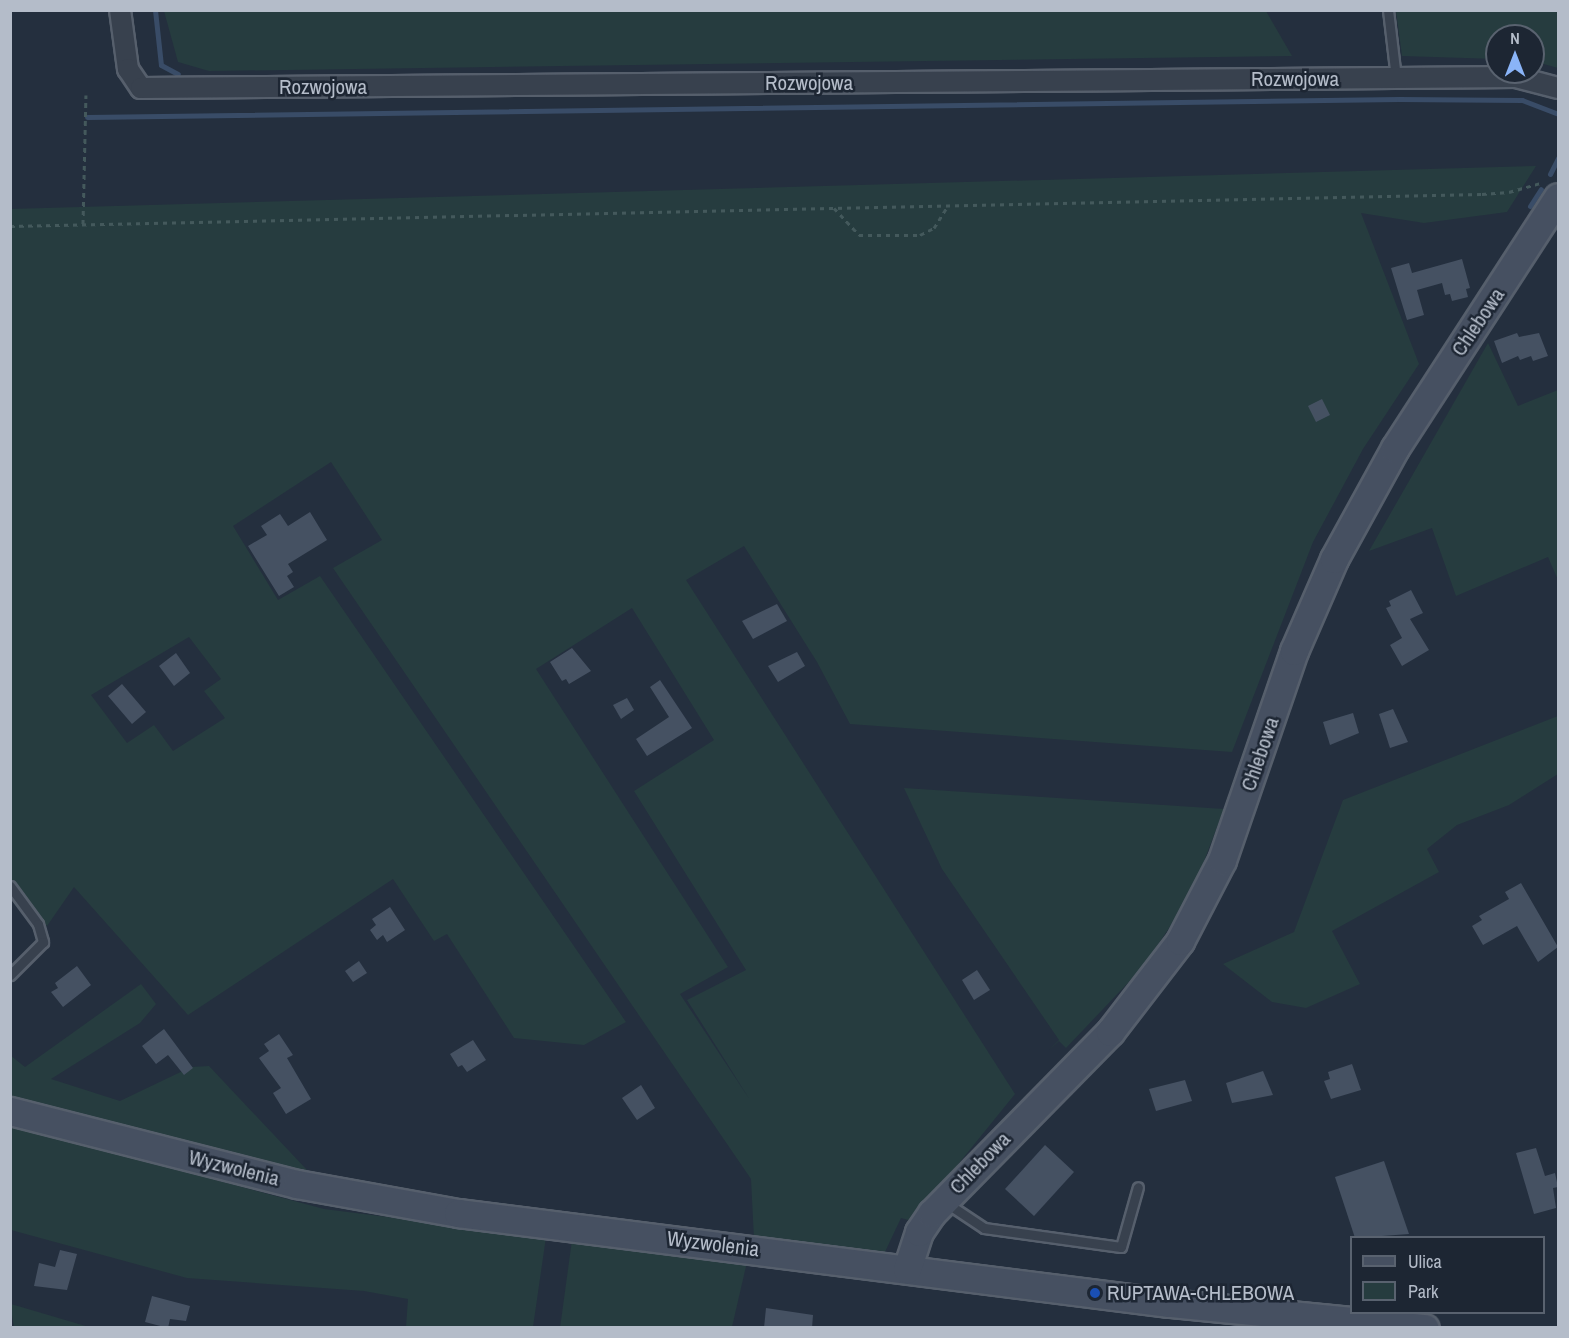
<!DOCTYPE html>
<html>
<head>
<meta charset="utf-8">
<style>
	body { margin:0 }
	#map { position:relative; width:1569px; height:1338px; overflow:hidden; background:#242f3e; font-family:"Archivo Narrow",sans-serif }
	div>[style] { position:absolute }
	.green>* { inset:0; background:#263c3f }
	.stream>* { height:5px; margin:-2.5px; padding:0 2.5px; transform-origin:2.5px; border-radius:2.5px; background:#394c67 }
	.building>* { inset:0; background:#455162 }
	.path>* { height:3px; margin-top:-1.5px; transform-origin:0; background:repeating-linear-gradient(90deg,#44595c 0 4.5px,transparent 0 9px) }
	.roads { filter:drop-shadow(2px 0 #565f6c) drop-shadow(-2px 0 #565f6c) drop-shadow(0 2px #565f6c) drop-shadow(0 -2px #565f6c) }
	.lane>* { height:9px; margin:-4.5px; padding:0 4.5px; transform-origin:4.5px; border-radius:4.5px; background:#38414e }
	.street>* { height:20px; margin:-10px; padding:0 10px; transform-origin:10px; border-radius:10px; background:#38414e }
	.secondary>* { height:27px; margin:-13.5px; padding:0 13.5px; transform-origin:13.5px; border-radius:13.5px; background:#465061 }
	.dots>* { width:16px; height:16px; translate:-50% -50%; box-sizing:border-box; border:3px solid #1d2633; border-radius:50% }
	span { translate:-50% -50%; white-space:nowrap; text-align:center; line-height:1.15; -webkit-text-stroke:5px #1d2633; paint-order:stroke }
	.street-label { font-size:21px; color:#b4bcc9 }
	.poi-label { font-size:21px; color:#b4bcc9 }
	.left { translate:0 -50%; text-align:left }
	.frame { position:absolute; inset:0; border:12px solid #b4bcc9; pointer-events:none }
	.legend { position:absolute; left:1350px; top:1236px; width:195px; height:78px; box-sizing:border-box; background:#1d2633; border:2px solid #59626f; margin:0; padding:8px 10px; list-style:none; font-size:18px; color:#b4bcc9 }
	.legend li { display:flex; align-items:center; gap:12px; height:30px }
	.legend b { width:30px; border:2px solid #59626f }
	.north { position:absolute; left:1485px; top:24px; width:60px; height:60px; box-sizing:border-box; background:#1d2633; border:2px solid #59626f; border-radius:50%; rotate:0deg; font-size:16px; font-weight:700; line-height:24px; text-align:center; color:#b4bcc9 }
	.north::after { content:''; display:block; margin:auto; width:21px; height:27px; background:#8ab4f8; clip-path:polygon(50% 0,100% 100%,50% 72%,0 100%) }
</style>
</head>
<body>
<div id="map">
	<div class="green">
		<i style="clip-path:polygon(1266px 11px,1292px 56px,209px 71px,178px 62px,164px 11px)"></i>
		<i style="clip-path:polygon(1396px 11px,1558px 11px,1558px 68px,1533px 61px,1533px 36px,1497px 36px,1497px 59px,1402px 56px)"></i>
		<i style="clip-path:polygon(evenodd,1536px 166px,1507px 212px,1424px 223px,1361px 213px,1419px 364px,1363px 449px,1313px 542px,1232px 752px,850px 724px,817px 662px,744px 546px,686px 580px,1015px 1094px,912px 1221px,901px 1218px,884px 1254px,754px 1239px,751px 1179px,333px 568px,382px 540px,331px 462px,233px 526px,278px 600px,320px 576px,626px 1022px,584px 1045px,514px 1038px,447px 934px,434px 941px,393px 879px,188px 1015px,74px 887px,47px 926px,11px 879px,10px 209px,1536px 166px,632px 608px,714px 740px,634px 791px,746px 970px,687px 1000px,750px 1100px,680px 994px,728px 967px,536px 669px,632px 608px,1536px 166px,189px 637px,221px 679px,204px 691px,225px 718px,173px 751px,154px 725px,127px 743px,91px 695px,189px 637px)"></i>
		<i style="clip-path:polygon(1488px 343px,1518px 406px,1558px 390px,1558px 580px,1548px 557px,1456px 596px,1432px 528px,1369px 551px)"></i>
		<i style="clip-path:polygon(1558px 716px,1558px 774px,1509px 805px,1457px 825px,1427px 849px,1439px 872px,1332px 931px,1360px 984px,1306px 1008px,1272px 1002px,1223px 964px,1294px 932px,1343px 800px)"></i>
		<i style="clip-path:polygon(904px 788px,1224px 809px,1191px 895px,1143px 967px,1066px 1048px,1059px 1041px,1049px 1050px,1059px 1040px,942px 869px)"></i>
		<i style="clip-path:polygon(141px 984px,156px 1004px,140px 1023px,51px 1079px,120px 1101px,191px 1067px,209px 1066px,307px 1170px,264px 1169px,11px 1103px,10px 1055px,25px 1067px)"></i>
		<i style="clip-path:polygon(10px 1122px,186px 1167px,186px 1172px,324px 1209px,546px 1237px,533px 1327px,406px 1327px,408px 1299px,364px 1291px,187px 1278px,11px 1230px)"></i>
		<i style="clip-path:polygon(572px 1240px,747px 1262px,732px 1327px,560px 1328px)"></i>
		<i style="clip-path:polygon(10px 1304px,11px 1304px,89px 1327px,14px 1327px)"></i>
	</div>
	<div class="stream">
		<i style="left:155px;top:10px;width:55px;rotate:83.8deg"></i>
		<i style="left:161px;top:65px;width:19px;rotate:28deg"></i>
		<i style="left:87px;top:117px;width:1312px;rotate:-0.79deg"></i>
		<i style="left:1399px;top:99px;width:123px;rotate:0.5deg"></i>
		<i style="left:1522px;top:100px;width:39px;rotate:21deg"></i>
		<i style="left:1550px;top:174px;width:18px;rotate:-63deg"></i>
		<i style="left:1530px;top:206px;width:20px;rotate:-57deg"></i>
	</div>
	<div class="building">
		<i style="clip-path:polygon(1462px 259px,1470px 288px,1466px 289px,1468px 297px,1452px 301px,1450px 294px,1445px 295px,1442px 283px,1417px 290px,1424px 315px,1407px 320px,1391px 268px,1409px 263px,1412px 273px)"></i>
		<i style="clip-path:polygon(1517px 333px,1519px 337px,1539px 333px,1548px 356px,1533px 361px,1531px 356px,1520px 360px,1518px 356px,1502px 363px,1494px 341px)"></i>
		<i style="clip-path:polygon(1322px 399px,1330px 415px,1316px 422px,1308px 406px)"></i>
		<i style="clip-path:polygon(310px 512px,327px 540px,288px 564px,293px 572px,287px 576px,294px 587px,279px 596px,248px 546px,267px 535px,261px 526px,280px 514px,288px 526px)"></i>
		<i style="clip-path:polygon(1411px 590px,1423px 613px,1410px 619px,1429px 650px,1402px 666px,1390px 645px,1402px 638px,1386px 608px,1391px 606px,1389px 601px)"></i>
		<i style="clip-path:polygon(777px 604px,787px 621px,753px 639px,742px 621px)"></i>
		<i style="clip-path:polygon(572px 648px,591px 671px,569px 684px,566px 679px,562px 681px,550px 662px)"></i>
		<i style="clip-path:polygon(797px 652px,805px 666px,778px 682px,768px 666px)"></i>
		<i style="clip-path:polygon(176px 653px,190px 673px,174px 686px,159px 666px)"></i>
		<i style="clip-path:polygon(660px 680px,692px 728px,647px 756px,636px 739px,669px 717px,650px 687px)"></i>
		<i style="clip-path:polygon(122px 684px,146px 712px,132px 724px,108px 696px)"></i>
		<i style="clip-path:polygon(627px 698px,634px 710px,621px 719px,613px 705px)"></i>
		<i style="clip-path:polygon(1393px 709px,1408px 742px,1390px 748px,1379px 714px)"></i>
		<i style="clip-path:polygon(1353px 713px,1359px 733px,1330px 745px,1323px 722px)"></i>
		<i style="clip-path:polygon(1521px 883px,1558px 947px,1538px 962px,1517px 926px,1483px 945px,1472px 926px,1482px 920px,1479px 916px,1509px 899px,1505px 892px)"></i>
		<i style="clip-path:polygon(390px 907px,405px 930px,387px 942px,383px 935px,377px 940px,370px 930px,376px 925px,372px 919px)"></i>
		<i style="clip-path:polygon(359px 961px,367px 973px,353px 982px,345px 971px)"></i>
		<i style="clip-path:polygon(77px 966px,91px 985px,63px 1007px,51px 992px,58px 988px,55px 983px)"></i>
		<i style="clip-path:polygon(977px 970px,990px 990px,974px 1000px,962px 980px)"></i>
		<i style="clip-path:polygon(164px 1029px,193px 1068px,184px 1075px,168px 1055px,156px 1064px,142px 1046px)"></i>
		<i style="clip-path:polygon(279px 1034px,293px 1055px,287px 1058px,311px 1099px,286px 1114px,273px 1093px,281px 1088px,259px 1058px,269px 1051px,264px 1044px)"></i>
		<i style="clip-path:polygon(473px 1040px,486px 1060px,467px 1072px,462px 1065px,458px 1067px,450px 1054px)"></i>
		<i style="clip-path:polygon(1352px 1064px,1361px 1090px,1331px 1099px,1324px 1081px,1330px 1079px,1328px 1072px)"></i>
		<i style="clip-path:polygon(1263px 1071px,1273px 1095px,1232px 1103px,1226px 1083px)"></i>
		<i style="clip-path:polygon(1185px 1080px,1192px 1101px,1156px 1111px,1149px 1089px)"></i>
		<i style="clip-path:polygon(641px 1085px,655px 1108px,637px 1120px,622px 1098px)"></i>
		<i style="clip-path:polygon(1045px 1145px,1074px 1172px,1034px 1216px,1005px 1189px)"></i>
		<i style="clip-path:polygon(1536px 1148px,1545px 1176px,1555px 1173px,1558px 1187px,1553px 1188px,1556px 1208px,1534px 1214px,1516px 1153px)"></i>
		<i style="clip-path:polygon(1384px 1161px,1409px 1234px,1355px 1238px,1335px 1177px)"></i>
		<i style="clip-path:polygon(60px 1250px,77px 1254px,67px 1290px,34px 1286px,39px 1263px,55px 1267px)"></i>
		<i style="clip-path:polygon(152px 1296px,190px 1306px,186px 1321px,170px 1319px,168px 1328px,145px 1322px)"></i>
		<i style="clip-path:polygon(766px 1308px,813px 1315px,812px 1328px,764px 1328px)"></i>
	</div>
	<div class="path">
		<i style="left:834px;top:208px;width:37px;rotate:47deg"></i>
		<i style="left:859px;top:235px;width:61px"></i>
		<i style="left:920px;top:235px;width:16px;rotate:-27deg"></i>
		<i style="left:934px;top:228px;width:26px;rotate:-58deg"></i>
		<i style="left:83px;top:224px;width:129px;rotate:-88.7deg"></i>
		<i style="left:10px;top:226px;width:1472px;rotate:-1.25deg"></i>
		<i style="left:1482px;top:194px;width:27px;rotate:-4deg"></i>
		<i style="left:1509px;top:192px;width:35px;rotate:-16deg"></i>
	</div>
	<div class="roads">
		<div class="lane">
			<i style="left:1388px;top:10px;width:68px;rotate:83.3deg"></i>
			<i style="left:10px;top:886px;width:47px;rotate:53.6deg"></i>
			<i style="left:38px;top:924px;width:19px;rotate:74deg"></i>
			<i style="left:43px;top:942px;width:47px;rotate:135deg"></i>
			<i style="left:945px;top:1202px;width:47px;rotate:33.7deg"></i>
			<i style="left:984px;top:1228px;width:138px;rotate:7.9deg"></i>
			<i style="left:1121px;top:1247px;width:62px;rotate:-74.2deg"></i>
		</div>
		<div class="street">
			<i style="left:120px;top:10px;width:60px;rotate:82.3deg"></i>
			<i style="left:128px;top:69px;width:23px;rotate:56deg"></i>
			<i style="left:141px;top:88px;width:1375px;rotate:-0.46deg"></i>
			<i style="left:1516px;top:77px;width:43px;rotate:14.7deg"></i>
		</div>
		<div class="secondary">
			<i style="left:10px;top:1111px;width:296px;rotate:14.3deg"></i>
			<i style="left:297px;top:1184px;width:164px;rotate:10.2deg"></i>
			<i style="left:458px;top:1213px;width:717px;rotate:7.21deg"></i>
			<i style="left:1169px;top:1303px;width:257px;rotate:5.6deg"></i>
			<i style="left:907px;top:1269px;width:39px;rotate:-72deg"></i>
			<i style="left:919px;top:1232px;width:23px;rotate:-56deg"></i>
			<i style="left:932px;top:1213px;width:254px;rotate:-45.5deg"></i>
			<i style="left:1110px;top:1032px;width:115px;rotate:-52.4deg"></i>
			<i style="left:1180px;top:941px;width:91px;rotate:-62.6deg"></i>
			<i style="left:1222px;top:860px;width:221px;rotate:-71deg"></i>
			<i style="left:1294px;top:651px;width:100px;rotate:-66.5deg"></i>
			<i style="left:1334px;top:559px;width:127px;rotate:-61.2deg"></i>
			<i style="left:1395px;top:448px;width:299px;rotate:-57deg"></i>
		</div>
	</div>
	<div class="dots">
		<i style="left:1095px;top:1293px;background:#1a4fb4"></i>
	</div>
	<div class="street-label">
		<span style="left:1295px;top:79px">Rozwojowa</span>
		<span style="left:809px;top:83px">Rozwojowa</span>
		<span style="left:323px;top:87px">Rozwojowa</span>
		<span style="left:1478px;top:322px;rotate:-56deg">Chlebowa</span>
		<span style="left:1260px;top:754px;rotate:-71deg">Chlebowa</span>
		<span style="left:980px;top:1163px;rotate:-46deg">Chlebowa</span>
		<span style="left:234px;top:1168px;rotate:14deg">Wyzwolenia</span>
		<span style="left:713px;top:1244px;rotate:7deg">Wyzwolenia</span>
	</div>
	<div class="poi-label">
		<span class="left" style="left:1107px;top:1293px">RUPTAWA-CHLEBOWA</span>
	</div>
	<div class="frame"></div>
	<ul class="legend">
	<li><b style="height:8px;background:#465061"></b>Ulica</li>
	<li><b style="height:16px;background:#263c3f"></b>Park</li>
	</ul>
	<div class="north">N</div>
</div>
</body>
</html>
